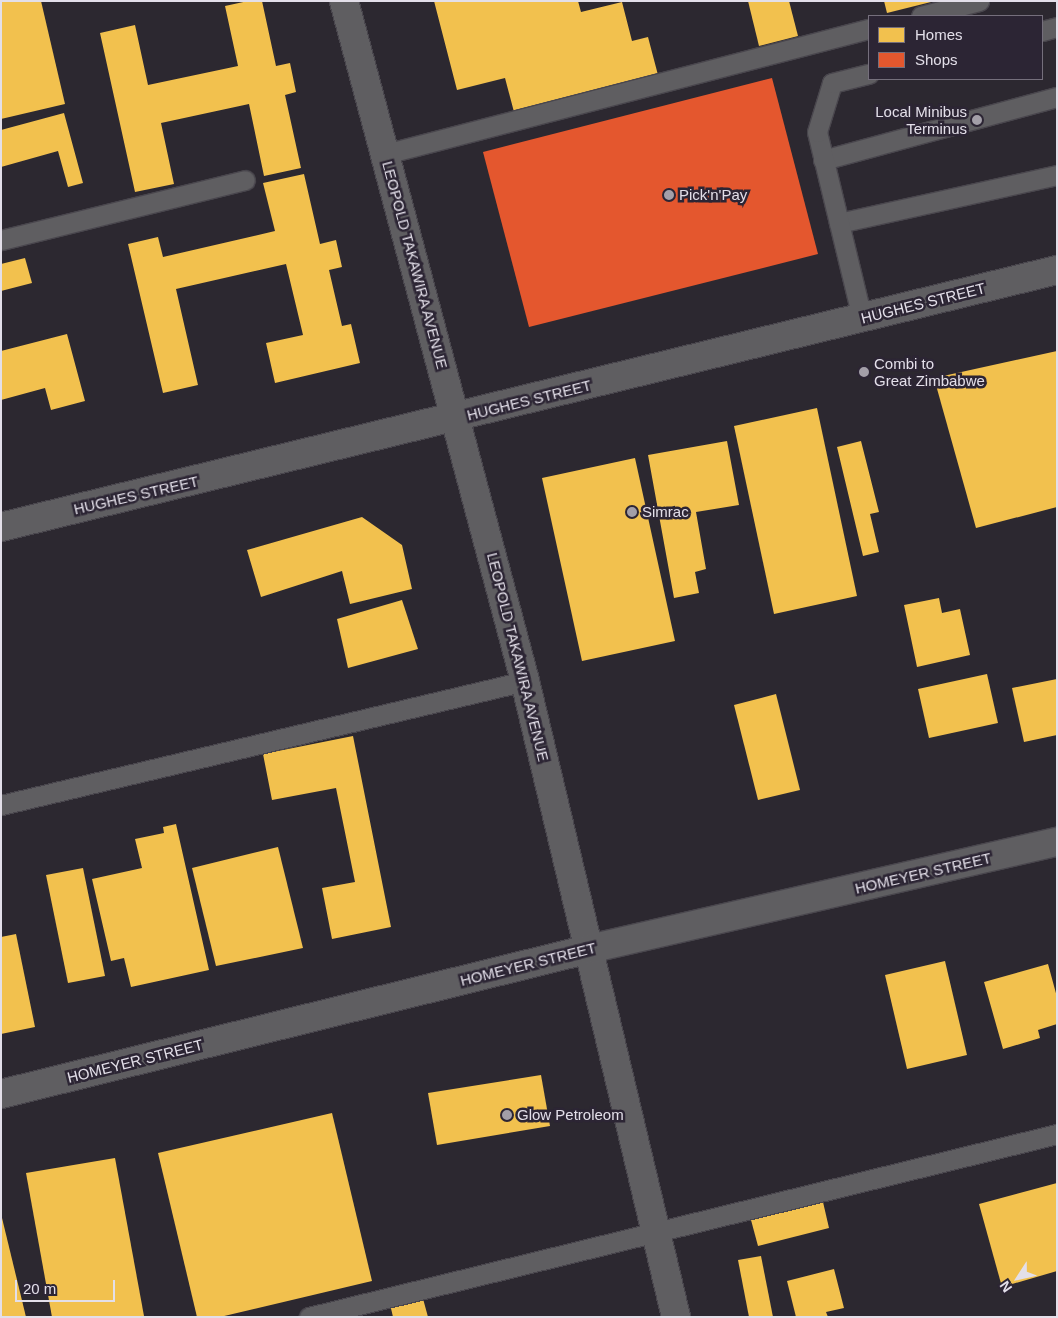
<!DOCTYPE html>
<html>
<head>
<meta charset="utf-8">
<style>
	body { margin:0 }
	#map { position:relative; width:1058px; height:1318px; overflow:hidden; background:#2c2830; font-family:Arial,sans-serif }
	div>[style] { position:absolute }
	.homes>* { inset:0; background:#f2c14e }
	.shops>* { inset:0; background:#e4572e }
	.roads { filter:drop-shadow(1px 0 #49464d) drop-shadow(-1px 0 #49464d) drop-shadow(0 1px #49464d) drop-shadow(0 -1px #49464d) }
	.lane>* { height:19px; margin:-9.5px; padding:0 9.5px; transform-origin:9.5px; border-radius:9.5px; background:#5f5e61 }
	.street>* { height:28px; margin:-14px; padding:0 14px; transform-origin:14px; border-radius:14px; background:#5f5e61 }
	.dots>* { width:14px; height:14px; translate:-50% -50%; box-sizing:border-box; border:2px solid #2c2534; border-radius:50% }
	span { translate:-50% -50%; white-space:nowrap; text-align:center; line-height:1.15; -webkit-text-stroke:5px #2c2534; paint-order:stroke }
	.poi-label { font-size:15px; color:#e3dfe9 }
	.right { translate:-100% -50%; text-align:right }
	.left { translate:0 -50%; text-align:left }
	.street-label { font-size:15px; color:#e3dfe9 }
	.frame { position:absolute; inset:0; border:2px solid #e3dfe9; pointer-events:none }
	.legend { position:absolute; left:868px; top:15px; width:175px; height:65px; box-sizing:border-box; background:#2c2534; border:1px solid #756f7c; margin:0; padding:6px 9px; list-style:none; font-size:15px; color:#e3dfe9 }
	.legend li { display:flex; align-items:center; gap:10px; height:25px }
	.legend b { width:25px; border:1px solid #756f7c }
	.north { position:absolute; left:993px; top:1253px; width:50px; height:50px; -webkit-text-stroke:4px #2c2534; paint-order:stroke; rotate:235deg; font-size:14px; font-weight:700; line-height:20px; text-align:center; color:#e3dfe9 }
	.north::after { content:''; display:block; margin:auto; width:18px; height:22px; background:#e3dfe9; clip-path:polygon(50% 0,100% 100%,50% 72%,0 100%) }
	.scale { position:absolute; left:15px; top:1280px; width:100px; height:22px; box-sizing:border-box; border:2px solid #e3dfe9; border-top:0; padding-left:6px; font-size:15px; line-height:18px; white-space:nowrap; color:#e3dfe9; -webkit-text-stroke:4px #2c2534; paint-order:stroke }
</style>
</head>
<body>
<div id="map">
	<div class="homes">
		<i style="clip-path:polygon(1px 1px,41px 1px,65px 104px,1px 119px)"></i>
		<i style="clip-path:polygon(248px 1px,262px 1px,276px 66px,290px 63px,296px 92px,285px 95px,301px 168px,264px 176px,249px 104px,161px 123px,174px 184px,135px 192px,100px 33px,135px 25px,148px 85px,238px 66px,225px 6px)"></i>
		<i style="clip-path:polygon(434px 1px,578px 1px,581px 12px,622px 2px,632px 41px,648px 37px,658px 75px,514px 112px,505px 78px,457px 90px)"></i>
		<i style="clip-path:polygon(748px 1px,789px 1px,798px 36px,759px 46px)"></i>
		<i style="clip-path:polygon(884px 1px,931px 1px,931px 2px,887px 13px)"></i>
		<i style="clip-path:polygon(64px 113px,83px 183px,68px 187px,58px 151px,1px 167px,1px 130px)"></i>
		<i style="clip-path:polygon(304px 174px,320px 244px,336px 240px,342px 267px,329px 270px,342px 326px,351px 324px,360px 363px,275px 383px,266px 343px,303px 335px,286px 264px,176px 289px,198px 385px,163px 393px,128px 244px,158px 237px,163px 257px,275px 231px,263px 183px)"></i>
		<i style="clip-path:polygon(25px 258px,32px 283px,1px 291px,1px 264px)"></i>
		<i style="clip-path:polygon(67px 334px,85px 401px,51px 410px,45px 388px,1px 400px,1px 351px)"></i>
		<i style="clip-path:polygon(1057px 351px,1057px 507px,976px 528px,934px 378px)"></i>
		<i style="clip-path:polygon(817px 408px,857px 596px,774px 614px,734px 426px)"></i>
		<i style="clip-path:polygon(727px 441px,739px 505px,696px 512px,706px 569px,695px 572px,699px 593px,674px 598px,648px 455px)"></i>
		<i style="clip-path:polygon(861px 441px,879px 512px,870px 514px,879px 552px,863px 556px,837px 447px)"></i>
		<i style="clip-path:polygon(635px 458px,675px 641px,582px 661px,542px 478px)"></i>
		<i style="clip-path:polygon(362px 517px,402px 545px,412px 589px,350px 604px,342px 571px,261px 597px,247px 550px)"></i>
		<i style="clip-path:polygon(939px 598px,942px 613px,960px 609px,970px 655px,917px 667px,904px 605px)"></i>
		<i style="clip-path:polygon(402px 600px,418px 649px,348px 668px,337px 619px)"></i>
		<i style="clip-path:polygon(987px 674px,998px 723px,929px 738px,918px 689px)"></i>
		<i style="clip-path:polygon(1057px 679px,1057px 735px,1024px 742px,1012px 688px)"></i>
		<i style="clip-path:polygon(776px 694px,800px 790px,758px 800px,734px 705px)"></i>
		<i style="clip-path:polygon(353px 736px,391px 927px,332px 939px,322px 888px,355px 882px,336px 788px,272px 800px,263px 754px)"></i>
		<i style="clip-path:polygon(176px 824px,209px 970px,131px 987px,124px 958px,111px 961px,92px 879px,142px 868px,135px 839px,164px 833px,163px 827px)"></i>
		<i style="clip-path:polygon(278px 847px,303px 948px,216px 966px,192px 868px)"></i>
		<i style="clip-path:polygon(83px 868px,105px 976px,68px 983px,46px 875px)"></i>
		<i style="clip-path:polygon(16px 934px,35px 1027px,1px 1034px,1px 937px)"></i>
		<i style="clip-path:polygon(945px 961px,967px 1055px,907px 1069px,885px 975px)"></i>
		<i style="clip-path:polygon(1048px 964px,1057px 997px,1057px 1024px,1038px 1030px,1040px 1038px,1003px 1049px,984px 982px)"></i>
		<i style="clip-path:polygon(541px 1075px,550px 1126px,437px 1145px,428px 1093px)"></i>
		<i style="clip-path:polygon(332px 1113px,372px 1281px,220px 1317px,197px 1317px,158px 1153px)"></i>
		<i style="clip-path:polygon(115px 1158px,144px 1316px,52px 1317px,26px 1173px)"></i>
		<i style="clip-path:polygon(1057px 1183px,1057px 1271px,1002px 1287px,979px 1204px)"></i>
		<i style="clip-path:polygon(823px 1202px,829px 1228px,758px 1246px,751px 1220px)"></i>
		<i style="clip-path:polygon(1px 1218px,2px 1218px,26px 1317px,1px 1317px)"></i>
		<i style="clip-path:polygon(761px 1256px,773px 1317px,749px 1317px,738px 1260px)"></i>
		<i style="clip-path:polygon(834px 1269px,844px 1308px,826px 1312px,828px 1317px,796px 1317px,787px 1281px)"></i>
		<i style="clip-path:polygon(422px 1295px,428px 1317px,393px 1317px,390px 1304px)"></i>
	</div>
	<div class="shops">
		<i style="clip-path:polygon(772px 78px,818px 254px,529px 327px,483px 152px)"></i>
	</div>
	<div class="roads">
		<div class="lane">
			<i style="left:921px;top:16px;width:60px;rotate:-14.5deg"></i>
			<i style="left:1042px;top:31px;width:16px;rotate:-15deg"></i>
			<i style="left:385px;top:154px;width:500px;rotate:-14.5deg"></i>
			<i style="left:823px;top:160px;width:242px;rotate:-15.1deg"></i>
			<i style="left:839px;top:223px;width:223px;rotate:-12.4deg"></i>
			<i style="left:1px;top:240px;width:251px;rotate:-13.8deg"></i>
			<i style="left:862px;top:318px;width:191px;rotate:-103.6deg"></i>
			<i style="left:817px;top:132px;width:51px;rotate:-73deg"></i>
			<i style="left:832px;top:83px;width:38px;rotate:-14deg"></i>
			<i style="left:1px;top:805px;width:538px;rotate:-13.31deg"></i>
			<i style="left:309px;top:1317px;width:770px;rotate:-13.75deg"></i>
		</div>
		<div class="street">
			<i style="left:344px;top:1px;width:704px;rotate:75.09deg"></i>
			<i style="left:525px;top:681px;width:654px;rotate:76.64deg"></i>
			<i style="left:1px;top:527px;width:1087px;rotate:-13.68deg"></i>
			<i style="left:1px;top:1094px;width:606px;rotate:-13.85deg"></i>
			<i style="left:589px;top:949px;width:480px;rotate:-12.9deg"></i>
		</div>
	</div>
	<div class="dots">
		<i style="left:977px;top:120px;background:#a39fa8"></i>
		<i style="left:669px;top:195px;background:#a39fa8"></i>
		<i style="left:864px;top:372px;background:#a39fa8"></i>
		<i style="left:632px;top:512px;background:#a39fa8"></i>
		<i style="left:507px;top:1115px;background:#a39fa8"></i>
	</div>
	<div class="poi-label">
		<span class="right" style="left:967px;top:120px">Local Minibus<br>Terminus</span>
		<span class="left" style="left:679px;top:195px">Pick'n'Pay</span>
		<span class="left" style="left:874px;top:372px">Combi to<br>Great Zimbabwe</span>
		<span class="left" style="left:642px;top:512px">Simrac</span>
		<span class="left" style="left:517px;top:1115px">Glow Petroleom</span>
	</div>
	<div class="street-label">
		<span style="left:415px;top:265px;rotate:75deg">LEOPOLD TAKAWIRA AVENUE</span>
		<span style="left:923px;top:303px;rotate:-14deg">HUGHES STREET</span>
		<span style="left:529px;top:400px;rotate:-14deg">HUGHES STREET</span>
		<span style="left:136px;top:495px;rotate:-13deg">HUGHES STREET</span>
		<span style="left:518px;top:657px;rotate:76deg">LEOPOLD TAKAWIRA AVENUE</span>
		<span style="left:923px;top:873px;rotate:-13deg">HOMEYER STREET</span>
		<span style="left:528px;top:964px;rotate:-14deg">HOMEYER STREET</span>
		<span style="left:135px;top:1061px;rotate:-14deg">HOMEYER STREET</span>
	</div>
	<div class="frame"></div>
	<ul class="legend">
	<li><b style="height:14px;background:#f2c14e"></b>Homes</li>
	<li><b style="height:14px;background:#e4572e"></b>Shops</li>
	</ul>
	<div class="north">N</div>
	<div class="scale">20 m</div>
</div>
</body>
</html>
